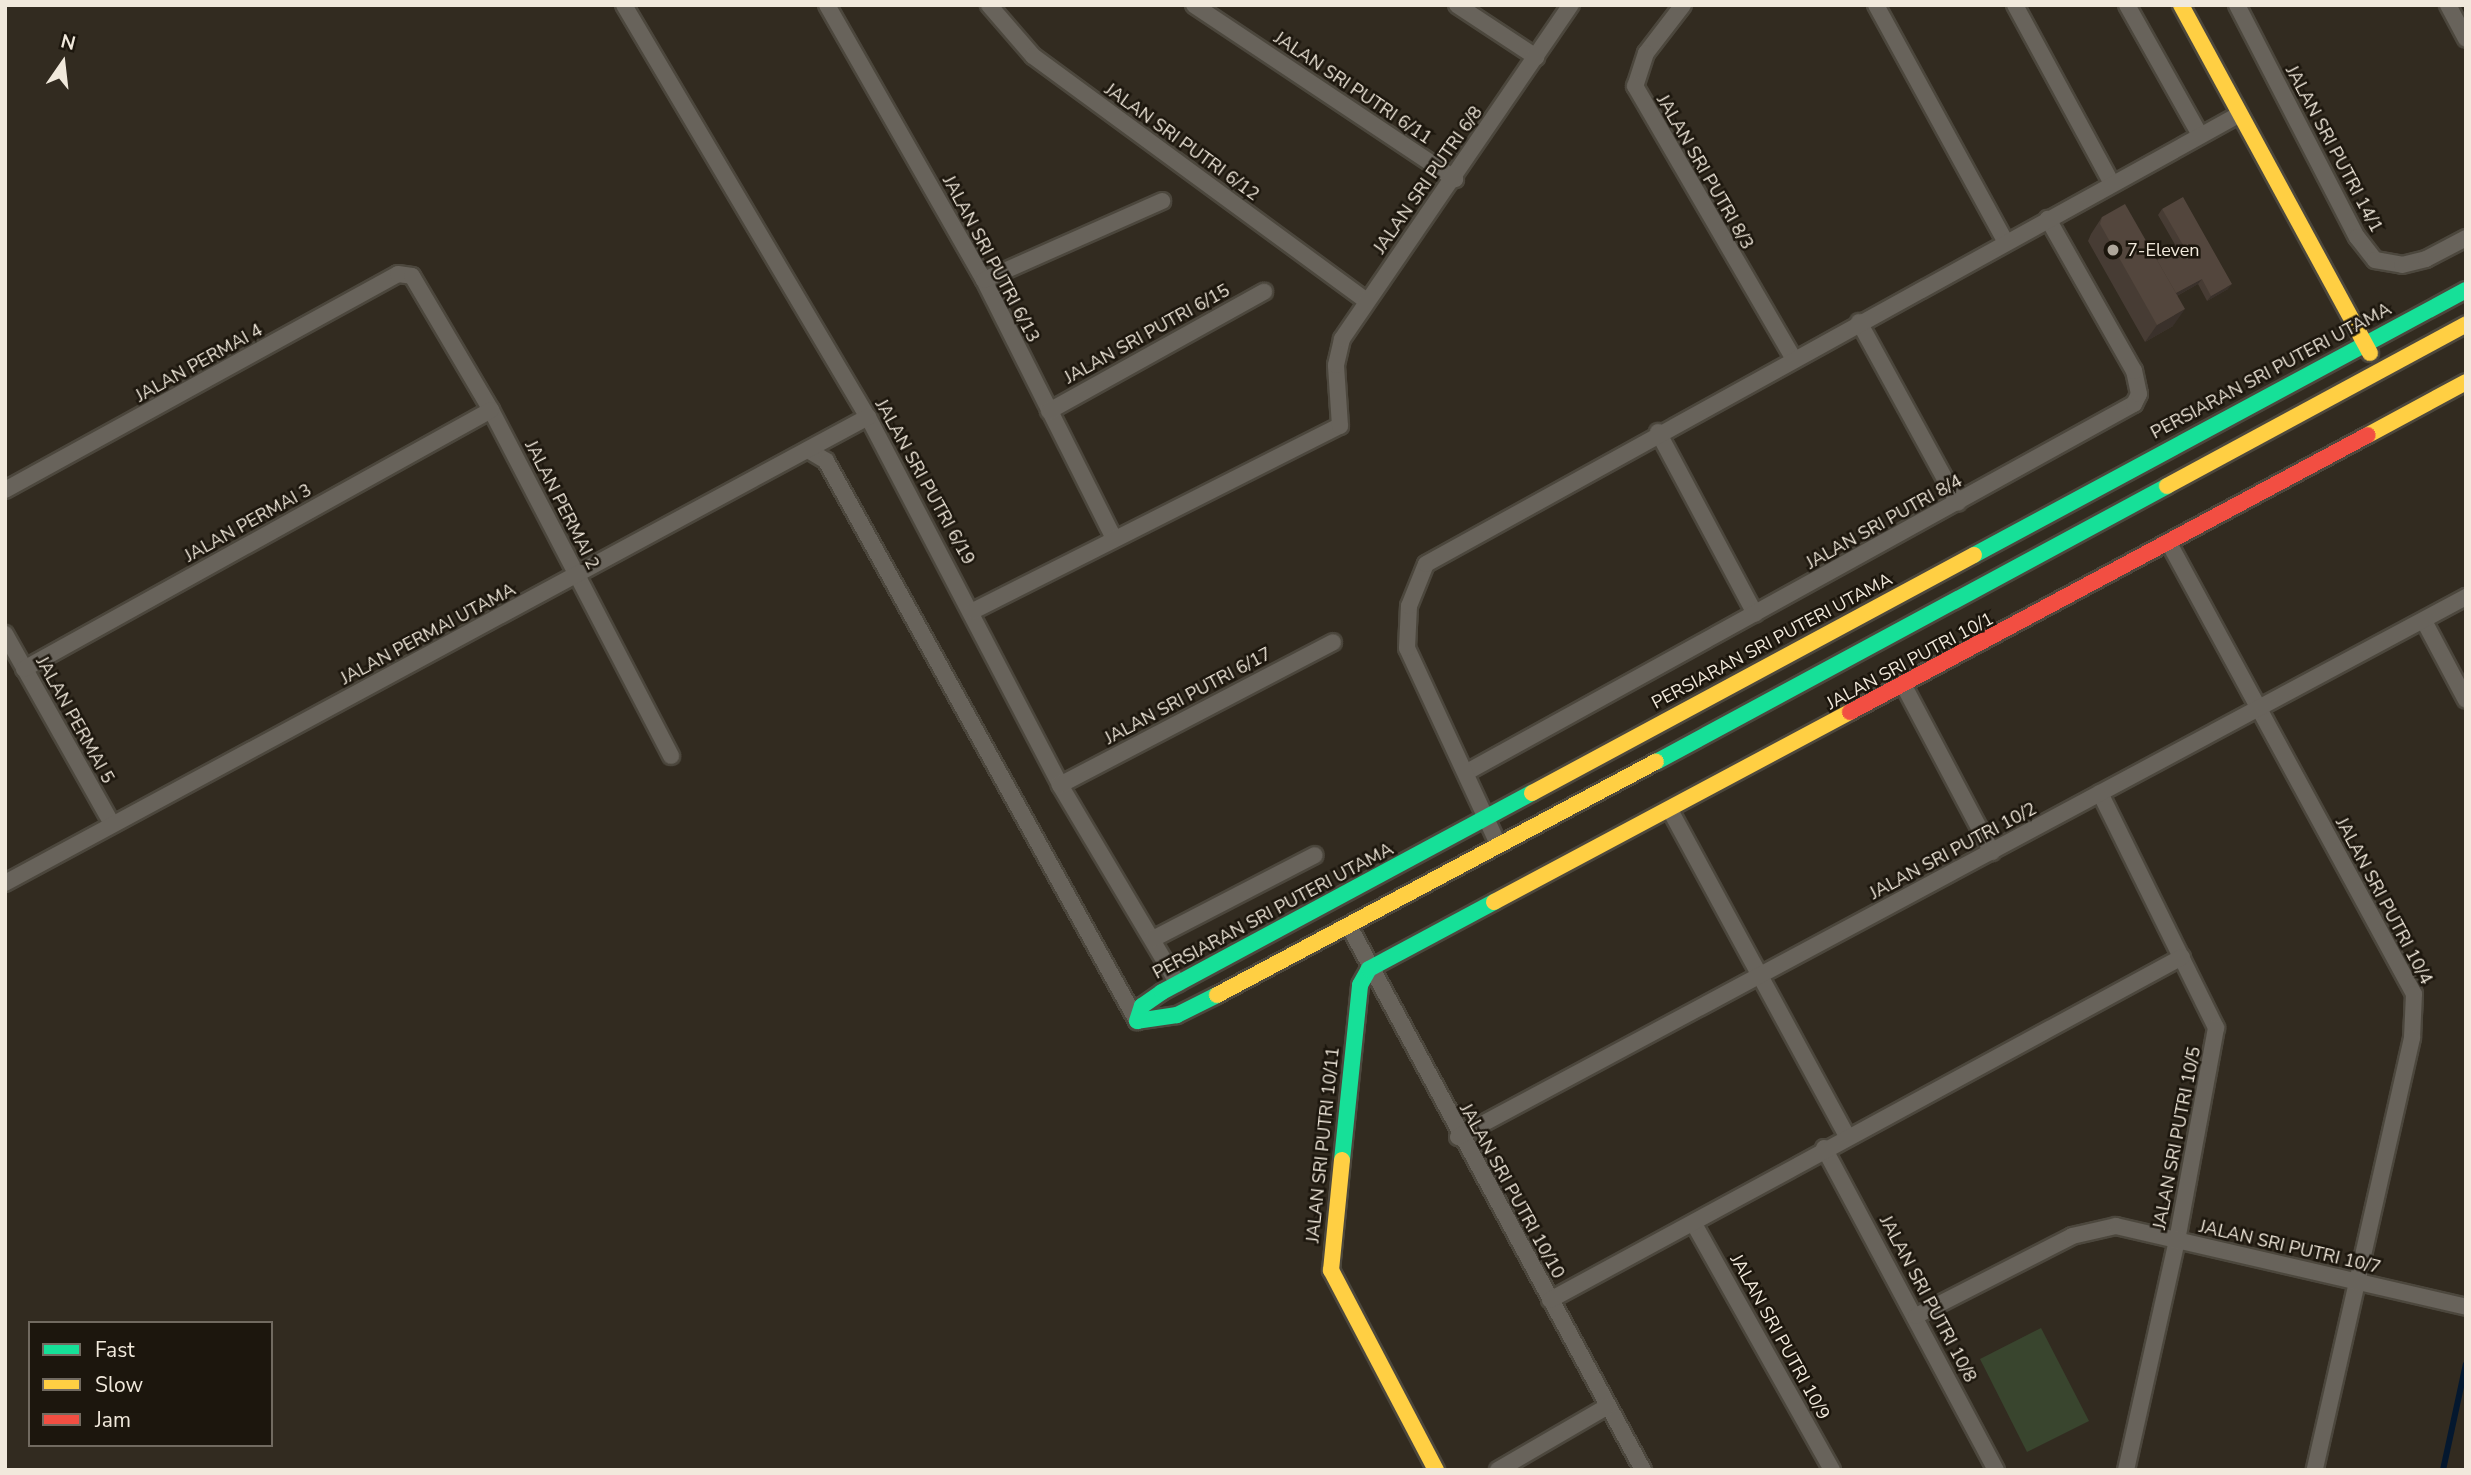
<!DOCTYPE html>
<html>
<head>
<meta charset="utf-8">
<style>
	body { margin:0 }
	#map { position:relative; width:2471px; height:1475px; overflow:hidden; background:#322b20; font-family:"Nunito Sans",sans-serif }
	div>[style] { position:absolute }
	.green>* { inset:0; background:#39452e }
	.stream>* { height:6px; margin:-3px; padding:0 3px; transform-origin:3px; border-radius:3px; background:#04182f }
	.roads { filter:drop-shadow(2px 0 #4c473d) drop-shadow(-2px 0 #4c473d) drop-shadow(0 2px #4c473d) drop-shadow(0 -2px #4c473d) }
	.street>* { height:16px; margin:-8px; padding:0 8px; transform-origin:8px; border-radius:8px; background:#68635b }
	.fast>* { height:16px; margin:-8px; padding:0 8px; transform-origin:8px; border-radius:8px; background:#16e098 }
	.slow>* { height:16px; margin:-8px; padding:0 8px; transform-origin:8px; border-radius:8px; background:#ffcf43 }
	.jam>* { height:16px; margin:-8px; padding:0 8px; transform-origin:8px; border-radius:8px; background:#f24e42 }
	.wall>* { inset:0; background:#473c34 }
	.shaded-wall>* { inset:0; background:#3a312b }
	.building>* { inset:0; background:#53463d }
	.dots>* { width:19px; height:19px; translate:-50% -50%; box-sizing:border-box; border:4px solid #1c160d; border-radius:50% }
	span { translate:-50% -50%; white-space:nowrap; text-align:center; line-height:1.15; -webkit-text-stroke:5px #1c160d; paint-order:stroke }
	.street-label { font-size:18px; color:#f1e9dc }
	.poi-label { font-size:18px; color:#f1e9dc }
	.left { translate:0 -50%; text-align:left }
	.frame { position:absolute; inset:0; border:7px solid #f1e9dc; pointer-events:none }
	.legend { position:absolute; left:28px; top:1321px; width:245px; height:126px; box-sizing:border-box; background:#1c160d; border:2px solid #716a60; margin:0; padding:9px 12px; list-style:none; font-size:21px; color:#f1e9dc }
	.legend li { display:flex; align-items:center; gap:14px; height:35px }
	.legend b { width:35px; border:2px solid #716a60 }
	.north { position:absolute; left:28px; top:28px; width:70px; height:70px; -webkit-text-stroke:5px #1c160d; paint-order:stroke; rotate:14deg; font-size:19px; font-weight:700; line-height:28px; text-align:center; color:#f1e9dc }
	.north::after { content:''; display:block; margin:auto; width:24px; height:32px; background:#f1e9dc; clip-path:polygon(50% 0,100% 100%,50% 72%,0 100%) }
</style>
</head>
<body>
<div id="map">
	<div class="green">
		<i style="clip-path:polygon(2041px 1328px,2089px 1421px,2027px 1452px,1980px 1359px)"></i>
	</div>
	<div class="stream">
		<i style="left:2443px;top:1470px;width:108px;rotate:-77.8deg"></i>
	</div>
	<div class="roads">
		<div class="street">
			<i style="left:624px;top:5px;width:479px;rotate:59.4deg"></i>
			<i style="left:868px;top:417px;width:415px;rotate:62.4deg"></i>
			<i style="left:1060px;top:785px;width:231px;rotate:59.3deg"></i>
			<i style="left:827px;top:5px;width:317px;rotate:60.3deg"></i>
			<i style="left:984px;top:280px;width:288px;rotate:63.3deg"></i>
			<i style="left:989px;top:5px;width:67px;rotate:49.2deg"></i>
			<i style="left:1033px;top:56px;width:411px;rotate:36.3deg"></i>
			<i style="left:1194px;top:5px;width:314px;rotate:33.7deg"></i>
			<i style="left:1457px;top:5px;width:95px;rotate:33.4deg"></i>
			<i style="left:1683px;top:5px;width:61px;rotate:127.6deg"></i>
			<i style="left:1646px;top:53px;width:35px;rotate:108deg"></i>
			<i style="left:1635px;top:86px;width:315px;rotate:59.8deg"></i>
			<i style="left:1876px;top:5px;width:270px;rotate:61.3deg"></i>
			<i style="left:2015px;top:5px;width:204px;rotate:61.5deg"></i>
			<i style="left:2127px;top:5px;width:149px;rotate:60.7deg"></i>
			<i style="left:2237px;top:5px;width:261px;rotate:62.7deg"></i>
			<i style="left:2357px;top:237px;width:29px;rotate:52deg"></i>
			<i style="left:2375px;top:260px;width:27px;rotate:10deg"></i>
			<i style="left:2402px;top:265px;width:25px;rotate:-14deg"></i>
			<i style="left:2426px;top:259px;width:45px;rotate:-27.7deg"></i>
			<i style="left:2448px;top:5px;width:38px;rotate:62deg"></i>
			<i style="left:984px;top:280px;width:195px;rotate:-23.9deg"></i>
			<i style="left:1859px;top:322px;width:206px;rotate:61.3deg"></i>
			<i style="left:1049px;top:411px;width:246px;rotate:-29deg"></i>
			<i style="left:1658px;top:432px;width:206px;rotate:61.9deg"></i>
			<i style="left:808px;top:450px;width:21px;rotate:31deg"></i>
			<i style="left:826px;top:461px;width:641px;rotate:60.95deg"></i>
			<i style="left:5px;top:490px;width:448px;rotate:-28.8deg"></i>
			<i style="left:398px;top:274px;width:14px;rotate:8deg"></i>
			<i style="left:412px;top:276px;width:156px;rotate:59.5deg"></i>
			<i style="left:491px;top:410px;width:390px;rotate:62.5deg"></i>
			<i style="left:2170px;top:545px;width:511px;rotate:61.48deg"></i>
			<i style="left:2414px;top:994px;width:44px;rotate:92.6deg"></i>
			<i style="left:2412px;top:1038px;width:443px;rotate:102.7deg"></i>
			<i style="left:973px;top:611px;width:411px;rotate:-26.8deg"></i>
			<i style="left:1340px;top:426px;width:61px;rotate:-93.8deg"></i>
			<i style="left:1336px;top:365px;width:27px;rotate:-77deg"></i>
			<i style="left:1342px;top:339px;width:405px;rotate:-55.6deg"></i>
			<i style="left:2424px;top:621px;width:89px;rotate:62deg"></i>
			<i style="left:5px;top:634px;width:218px;rotate:60.6deg"></i>
			<i style="left:24px;top:669px;width:534px;rotate:-29.01deg"></i>
			<i style="left:1904px;top:686px;width:188px;rotate:62.1deg"></i>
			<i style="left:1467px;top:772px;width:762px;rotate:-28.89deg"></i>
			<i style="left:2134px;top:404px;width:11px;rotate:-63deg"></i>
			<i style="left:2139px;top:394px;width:24px;rotate:-102deg"></i>
			<i style="left:2134px;top:371px;width:175px;rotate:-119.5deg"></i>
			<i style="left:1060px;top:785px;width:308px;rotate:-27.6deg"></i>
			<i style="left:2100px;top:793px;width:262px;rotate:63.7deg"></i>
			<i style="left:2216px;top:1028px;width:216px;rotate:100.4deg"></i>
			<i style="left:2177px;top:1240px;width:236px;rotate:102.5deg"></i>
			<i style="left:1670px;top:810px;width:371px;rotate:61.5deg"></i>
			<i style="left:1498px;top:844px;width:216px;rotate:-114.9deg"></i>
			<i style="left:1407px;top:648px;width:42px;rotate:-87.3deg"></i>
			<i style="left:1409px;top:606px;width:45px;rotate:-68deg"></i>
			<i style="left:1426px;top:564px;width:930px;rotate:-28.93deg"></i>
			<i style="left:5px;top:883px;width:981px;rotate:-28.37deg"></i>
			<i style="left:1350px;top:928px;width:616px;rotate:61.6deg"></i>
			<i style="left:1153px;top:939px;width:182px;rotate:-27.4deg"></i>
			<i style="left:1458px;top:1137px;width:1144px;rotate:-28.18deg"></i>
			<i style="left:1824px;top:1148px;width:365px;rotate:61.9deg"></i>
			<i style="left:1694px;top:1224px;width:282px;rotate:60.7deg"></i>
			<i style="left:1550px;top:1300px;width:719px;rotate:-28.49deg"></i>
			<i style="left:1916px;top:1316px;width:175px;rotate:-27.1deg"></i>
			<i style="left:2072px;top:1236px;width:45px;rotate:-12.8deg"></i>
			<i style="left:2116px;top:1226px;width:359px;rotate:13deg"></i>
			<i style="left:1498px;top:1470px;width:127px;rotate:-30.2deg"></i>
		</div>
		<div class="fast">
			<i style="left:1974px;top:555px;width:559px;rotate:-28.31deg"></i>
			<i style="left:1656px;top:762px;width:581px;rotate:-28.37deg"></i>
			<i style="left:1217px;top:995px;width:45px;rotate:153.4deg"></i>
			<i style="left:1177px;top:1015px;width:40px;rotate:171.5deg"></i>
			<i style="left:1137px;top:1021px;width:16px;rotate:-72deg"></i>
			<i style="left:1142px;top:1006px;width:24px;rotate:-35deg"></i>
			<i style="left:1162px;top:992px;width:420px;rotate:-28.3deg"></i>
			<i style="left:1342px;top:1160px;width:176px;rotate:-84.1deg"></i>
			<i style="left:1360px;top:985px;width:18px;rotate:-61deg"></i>
			<i style="left:1369px;top:969px;width:142px;rotate:-28.2deg"></i>
		</div>
		<div class="slow">
			<i style="left:2181px;top:5px;width:396px;rotate:61.5deg"></i>
			<i style="left:2368px;top:435px;width:111px;rotate:-28.4deg"></i>
			<i style="left:2167px;top:486px;width:340px;rotate:-28.4deg"></i>
			<i style="left:1532px;top:793px;width:502px;rotate:-28.3deg"></i>
			<i style="left:1494px;top:902px;width:404px;rotate:-28.1deg"></i>
			<i style="left:1217px;top:995px;width:497px;rotate:-28deg"></i>
			<i style="left:1342px;top:1160px;width:111px;rotate:95.7deg"></i>
			<i style="left:1331px;top:1270px;width:226px;rotate:62.3deg"></i>
		</div>
		<div class="jam">
			<i style="left:1850px;top:712px;width:587px;rotate:-28.14deg"></i>
		</div>
	</div>
	<div class="wall">
		<i style="clip-path:polygon(2162px 209px,2228px 289px,2207px 301px,2198px 284px,2177px 296px,2173px 326px,2145px 342px,2088px 241px,2091px 234px,2102px 217px,2157px 260px,2177px 248px,2158px 215px)"></i>
	</div>
	<div class="shaded-wall">
		<i style="clip-path:polygon(2202px 279px,2198px 284px,2162px 304px,2166px 298px)"></i>
		<i style="clip-path:polygon(2232px 284px,2228px 289px,2207px 301px,2211px 296px)"></i>
		<i style="clip-path:polygon(2185px 309px,2173px 326px,2145px 342px,2157px 325px)"></i>
	</div>
	<div class="building">
		<i style="clip-path:polygon(2183px 197px,2232px 284px,2211px 296px,2202px 279px,2176px 293px,2157px 260px,2183px 245px,2162px 209px)"></i>
		<i style="clip-path:polygon(2125px 204px,2185px 309px,2157px 325px,2100px 224px,2102px 217px)"></i>
	</div>
	<div class="dots">
		<i style="left:2113px;top:250px;background:#aea69a"></i>
	</div>
	<div class="street-label">
		<span style="left:1353px;top:88px;rotate:34deg">JALAN SRI PUTRI 6/11</span>
		<span style="left:1182px;top:142px;rotate:36deg">JALAN SRI PUTRI 6/12</span>
		<span style="left:2334px;top:149px;rotate:62deg">JALAN SRI PUTRI 14/1</span>
		<span style="left:1705px;top:172px;rotate:60deg">JALAN SRI PUTRI 8/3</span>
		<span style="left:1428px;top:180px;rotate:-55deg">JALAN SRI PUTRI 6/8</span>
		<span style="left:991px;top:259px;rotate:62deg">JALAN SRI PUTRI 6/13</span>
		<span style="left:1147px;top:334px;rotate:-29deg">JALAN SRI PUTRI 6/15</span>
		<span style="left:199px;top:363px;rotate:-29deg">JALAN PERMAI 4</span>
		<span style="left:2271px;top:371px;rotate:-28deg">PERSIARAN SRI PUTERI UTAMA</span>
		<span style="left:925px;top:482px;rotate:61deg">JALAN SRI PUTRI 6/19</span>
		<span style="left:562px;top:505px;rotate:63deg">JALAN PERMAI 2</span>
		<span style="left:1884px;top:522px;rotate:-29deg">JALAN SRI PUTRI 8/4</span>
		<span style="left:248px;top:523px;rotate:-29deg">JALAN PERMAI 3</span>
		<span style="left:428px;top:634px;rotate:-28deg">JALAN PERMAI UTAMA</span>
		<span style="left:1772px;top:641px;rotate:-28deg">PERSIARAN SRI PUTERI UTAMA</span>
		<span style="left:1910px;top:661px;rotate:-28deg">JALAN SRI PUTRI 10/1</span>
		<span style="left:1188px;top:696px;rotate:-28deg">JALAN SRI PUTRI 6/17</span>
		<span style="left:75px;top:720px;rotate:61deg">JALAN PERMAI 5</span>
		<span style="left:1953px;top:851px;rotate:-28deg">JALAN SRI PUTRI 10/2</span>
		<span style="left:2384px;top:901px;rotate:62deg">JALAN SRI PUTRI 10/4</span>
		<span style="left:1273px;top:911px;rotate:-28deg">PERSIARAN SRI PUTERI UTAMA</span>
		<span style="left:2177px;top:1138px;rotate:-79deg">JALAN SRI PUTRI 10/5</span>
		<span style="left:1323px;top:1145px;rotate:-84deg">JALAN SRI PUTRI 10/11</span>
		<span style="left:1512px;top:1191px;rotate:61deg">JALAN SRI PUTRI 10/10</span>
		<span style="left:2290px;top:1247px;rotate:13deg">JALAN SRI PUTRI 10/7</span>
		<span style="left:1928px;top:1299px;rotate:62deg">JALAN SRI PUTRI 10/8</span>
		<span style="left:1780px;top:1337px;rotate:61deg">JALAN SRI PUTRI 10/9</span>
	</div>
	<div class="poi-label">
		<span class="left" style="left:2127px;top:250px">7-Eleven</span>
	</div>
	<div class="frame"></div>
	<ul class="legend">
	<li><b style="height:9px;background:#16e098"></b>Fast</li>
	<li><b style="height:9px;background:#ffcf43"></b>Slow</li>
	<li><b style="height:9px;background:#f24e42"></b>Jam</li>
	</ul>
	<div class="north">N</div>
</div>
</body>
</html>
